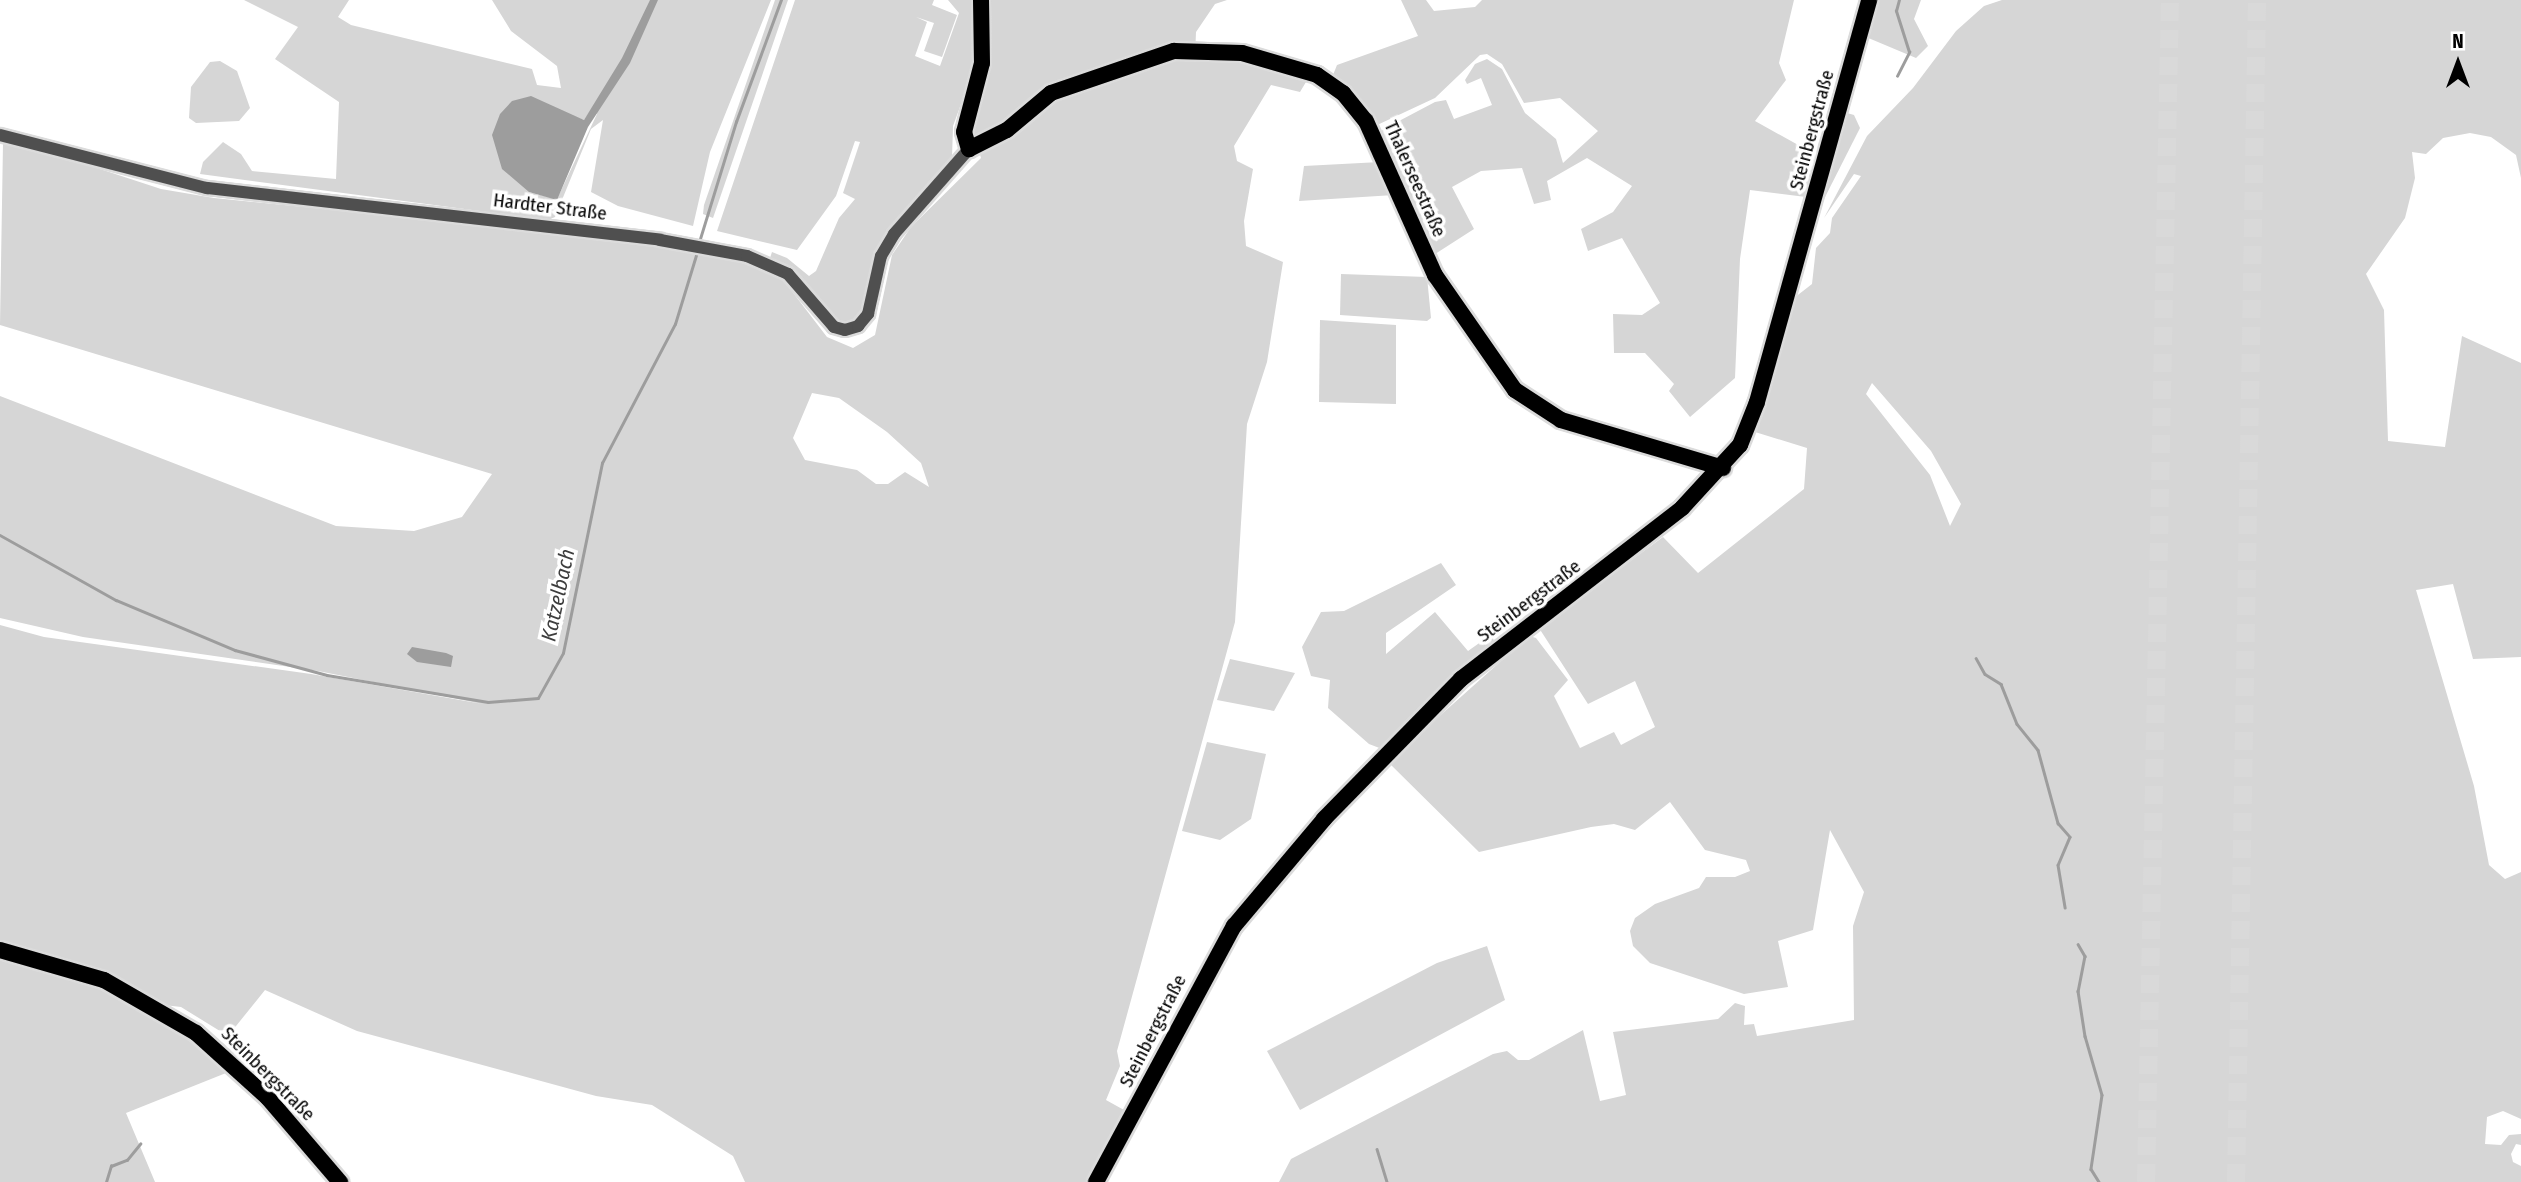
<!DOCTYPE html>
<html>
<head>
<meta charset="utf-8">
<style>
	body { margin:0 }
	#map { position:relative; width:2521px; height:1182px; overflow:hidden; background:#fff; font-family:"Fira Sans Condensed",sans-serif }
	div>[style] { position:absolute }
	.green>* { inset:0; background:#d6d6d6 }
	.water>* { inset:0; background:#9d9d9d }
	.stream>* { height:2.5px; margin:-1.25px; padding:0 1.25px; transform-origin:1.25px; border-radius:1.25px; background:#9d9d9d }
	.highway-tunnel>* { height:18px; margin-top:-9px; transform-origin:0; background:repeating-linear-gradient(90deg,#d9d9d9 0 18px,transparent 0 27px) }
	.roads { filter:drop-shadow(2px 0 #dbdbdb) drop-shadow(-2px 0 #dbdbdb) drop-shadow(0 2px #dbdbdb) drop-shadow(0 -2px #dbdbdb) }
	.minor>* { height:12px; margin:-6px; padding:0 6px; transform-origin:6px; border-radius:6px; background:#4f4f4f }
	.major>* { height:16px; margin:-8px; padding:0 8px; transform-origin:8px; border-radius:8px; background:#000 }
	span { translate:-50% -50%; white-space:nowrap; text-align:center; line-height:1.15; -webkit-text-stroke:7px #fff; paint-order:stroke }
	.street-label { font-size:19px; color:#000 }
	.water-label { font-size:21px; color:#3e3e3e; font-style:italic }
	.north { position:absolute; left:2423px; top:28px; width:70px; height:70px; -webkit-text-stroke:5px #fff; paint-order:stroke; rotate:0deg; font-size:19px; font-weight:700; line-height:28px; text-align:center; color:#000 }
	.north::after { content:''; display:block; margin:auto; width:24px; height:32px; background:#000; clip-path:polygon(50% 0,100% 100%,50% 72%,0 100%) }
</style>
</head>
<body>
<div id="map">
	<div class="green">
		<i style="clip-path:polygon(evenodd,244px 0,349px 0,338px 17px,351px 25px,532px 69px,537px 85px,561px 88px,557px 66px,511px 31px,492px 0,771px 0,710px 152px,693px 226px,618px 206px,591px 192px,603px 120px,591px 129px,555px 217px,548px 220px,200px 174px,203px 162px,223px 142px,241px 154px,252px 171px,336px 179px,339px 102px,275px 59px,298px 27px,244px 0,591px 110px,597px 114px,557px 199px,529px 192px,559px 111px,584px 120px,591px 110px)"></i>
		<i style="clip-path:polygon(775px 0,788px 0,713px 218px,703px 214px,704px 205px)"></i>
		<i style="clip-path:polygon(795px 0,934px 0,932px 5px,957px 15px,942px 57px,924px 51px,934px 23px,916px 17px,927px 22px,915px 56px,940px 66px,959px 13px,948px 0,976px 0,977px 63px,968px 98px,964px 96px,953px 126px,952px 158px,900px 221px,866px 307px,852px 324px,834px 319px,801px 279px,770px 258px,772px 252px,787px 258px,809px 276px,816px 271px,839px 218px,855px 199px,843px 193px,860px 142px,855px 141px,836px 196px,797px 250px,717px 231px)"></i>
		<i style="clip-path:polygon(evenodd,989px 0,1227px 0,1215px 4px,1196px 32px,1195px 58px,1241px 59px,1309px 77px,1300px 92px,1271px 85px,1234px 146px,1237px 161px,1253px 169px,1244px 221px,1246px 246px,1283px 262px,1267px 362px,1247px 424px,1235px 622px,1117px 1051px,1120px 1066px,1106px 1100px,1124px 1110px,1113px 1142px,1089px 1182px,745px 1182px,733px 1156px,652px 1105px,596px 1096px,357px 1031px,265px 990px,228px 1036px,181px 1007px,164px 1005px,123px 983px,69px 961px,0 946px,0 625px,44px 637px,311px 674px,483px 704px,318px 671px,83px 637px,0 618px,0 396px,336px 526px,414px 531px,462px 517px,492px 474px,0 325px,3px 143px,39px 149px,161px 189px,214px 198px,606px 237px,730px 258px,766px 267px,781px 277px,827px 337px,853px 348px,875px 335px,892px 255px,911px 227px,981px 158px,974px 134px,990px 59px,989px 0,812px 393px,839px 398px,887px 432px,921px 463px,929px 487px,905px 472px,888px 484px,876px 484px,857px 470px,805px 460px,793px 438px,812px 393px)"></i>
		<i style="clip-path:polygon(1401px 0,1426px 0,1434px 11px,1475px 7px,1482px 0,1794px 0,1779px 63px,1786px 80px,1755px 121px,1818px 156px,1806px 197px,1750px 190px,1740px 259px,1735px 378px,1690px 417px,1669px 391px,1674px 384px,1645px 353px,1614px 353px,1613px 314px,1642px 315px,1660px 303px,1622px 238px,1588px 251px,1581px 229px,1613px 212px,1632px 186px,1587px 158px,1547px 181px,1551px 200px,1534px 204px,1522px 168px,1481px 171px,1452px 187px,1474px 229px,1432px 256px,1380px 134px,1382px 130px,1435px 102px,1446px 100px,1454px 119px,1492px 105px,1481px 78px,1467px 84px,1465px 80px,1475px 64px,1487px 59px,1502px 69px,1525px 113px,1556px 139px,1563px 163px,1598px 131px,1560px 98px,1524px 103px,1502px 64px,1487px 54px,1480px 55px,1435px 98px,1375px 126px,1331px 80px,1337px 65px,1418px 36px)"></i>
		<i style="clip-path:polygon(1877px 0,1921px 0,1914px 19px,1928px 46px,1916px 58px,1866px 37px)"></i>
		<i style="clip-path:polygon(evenodd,2002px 0,2521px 0,2521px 178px,2516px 155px,2491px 137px,2470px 133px,2443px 138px,2426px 154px,2412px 152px,2415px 178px,2405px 218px,2366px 274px,2384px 310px,2388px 441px,2445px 447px,2462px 336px,2521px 363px,2521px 657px,2473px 659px,2453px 584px,2416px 590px,2474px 786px,2489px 865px,2505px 879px,2521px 872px,2521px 1119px,2503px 1111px,2487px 1117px,2485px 1144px,2501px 1145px,2509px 1135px,2521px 1134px,2521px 1145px,2516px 1144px,2511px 1154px,2513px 1162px,2521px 1166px,2521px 1182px,1279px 1182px,1291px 1159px,1493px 1054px,1507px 1051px,1518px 1060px,1529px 1060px,1583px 1030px,1600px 1101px,1626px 1095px,1613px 1032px,1718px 1019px,1735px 1003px,1745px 1006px,1744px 1025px,1754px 1024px,1757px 1036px,1854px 1020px,1853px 926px,1864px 892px,1830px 830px,1813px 930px,1778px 941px,1788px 987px,1744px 994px,1650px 963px,1633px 946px,1630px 931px,1635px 918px,1655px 904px,1699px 888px,1706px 877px,1735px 877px,1750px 871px,1746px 860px,1705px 850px,1670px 802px,1635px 830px,1614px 824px,1591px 827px,1479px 852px,1388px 762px,1529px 636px,1536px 638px,1568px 680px,1554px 696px,1580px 748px,1614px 732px,1621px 745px,1655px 727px,1635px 681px,1588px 704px,1539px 628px,1663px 537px,1698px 573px,1804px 489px,1807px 448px,1755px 432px,1794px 298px,1812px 284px,1816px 248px,1830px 233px,1832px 218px,1861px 176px,1854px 174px,1824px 218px,1867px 136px,1913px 88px,1956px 31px,1984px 6px,2002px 0,1872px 383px,1931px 451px,1961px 504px,1950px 526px,1930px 475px,1866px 394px,1872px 383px)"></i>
		<i style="clip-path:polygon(220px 61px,237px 71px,250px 108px,239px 121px,196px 123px,189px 118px,191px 87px,210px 62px)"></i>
		<i style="clip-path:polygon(1847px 113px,1854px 115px,1860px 128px,1820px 207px)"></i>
		<i style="clip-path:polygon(1380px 162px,1394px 195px,1299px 201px,1304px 166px)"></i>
		<i style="clip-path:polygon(1341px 274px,1427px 277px,1431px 318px,1427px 321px,1340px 315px)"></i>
		<i style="clip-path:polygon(1320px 320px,1396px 325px,1396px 404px,1319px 402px)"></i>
		<i style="clip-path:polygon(1441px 563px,1456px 585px,1386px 633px,1386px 654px,1435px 612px,1468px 651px,1492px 634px,1495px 645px,1382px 749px,1369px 744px,1328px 708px,1330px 680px,1311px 676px,1302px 647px,1321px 612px,1344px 611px)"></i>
		<i style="clip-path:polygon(1230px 659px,1295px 673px,1274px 711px,1217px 700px)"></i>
		<i style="clip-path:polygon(1207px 742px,1266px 754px,1251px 819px,1220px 840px,1182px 831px)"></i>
		<i style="clip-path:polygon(1487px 946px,1505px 1000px,1300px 1110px,1267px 1051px,1437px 963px)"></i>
		<i style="clip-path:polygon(0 957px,65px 973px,130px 1000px,190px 1037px,231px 1071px,126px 1113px,155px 1182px,0 1182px)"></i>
	</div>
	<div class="water">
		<i style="clip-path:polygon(650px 0,658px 0,630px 63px,588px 127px,557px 200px,529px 192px,502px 169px,492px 135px,500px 114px,512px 101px,531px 96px,584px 120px,622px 58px)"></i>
		<i style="clip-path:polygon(412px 647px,446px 653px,453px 656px,451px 667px,417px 662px,407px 654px)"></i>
	</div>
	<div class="stream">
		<i style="left:1897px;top:76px;width:27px;rotate:-63deg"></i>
		<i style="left:1909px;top:52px;width:43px;rotate:-107.6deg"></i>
		<i style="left:1896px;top:11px;width:11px;rotate:-75deg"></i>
		<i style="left:699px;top:242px;width:126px;rotate:-72.9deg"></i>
		<i style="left:736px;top:122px;width:130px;rotate:-69.8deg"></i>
		<i style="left:0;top:535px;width:133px;rotate:29.3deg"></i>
		<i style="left:116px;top:600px;width:129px;rotate:22.8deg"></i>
		<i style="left:235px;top:650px;width:95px;rotate:15.2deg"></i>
		<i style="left:327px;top:675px;width:163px;rotate:9.5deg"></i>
		<i style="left:488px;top:702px;width:50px;rotate:-4.6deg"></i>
		<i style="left:538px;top:698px;width:51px;rotate:-60.9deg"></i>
		<i style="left:563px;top:653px;width:194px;rotate:-78.4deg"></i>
		<i style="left:602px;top:463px;width:157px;rotate:-62.3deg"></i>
		<i style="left:675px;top:324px;width:75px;rotate:-73deg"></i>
		<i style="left:1976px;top:658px;width:18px;rotate:61deg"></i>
		<i style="left:1985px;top:674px;width:19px;rotate:32deg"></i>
		<i style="left:2001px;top:684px;width:43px;rotate:68.2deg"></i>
		<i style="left:2017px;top:724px;width:33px;rotate:51deg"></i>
		<i style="left:2038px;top:750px;width:76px;rotate:74.7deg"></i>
		<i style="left:2058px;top:823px;width:18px;rotate:49deg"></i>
		<i style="left:2070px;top:837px;width:30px;rotate:113deg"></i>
		<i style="left:2058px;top:865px;width:43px;rotate:80.5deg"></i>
		<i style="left:2078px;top:944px;width:14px;rotate:60deg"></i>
		<i style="left:2085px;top:956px;width:36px;rotate:101deg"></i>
		<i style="left:2078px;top:991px;width:46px;rotate:81.2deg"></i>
		<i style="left:2085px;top:1036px;width:61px;rotate:73.9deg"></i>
		<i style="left:2102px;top:1095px;width:75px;rotate:98.5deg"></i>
		<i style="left:2091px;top:1169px;width:15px;rotate:58deg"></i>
		<i style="left:1377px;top:1149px;width:34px;rotate:73deg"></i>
		<i style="left:106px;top:1182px;width:17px;rotate:-73deg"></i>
		<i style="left:111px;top:1166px;width:17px;rotate:-21deg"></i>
		<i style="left:127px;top:1160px;width:21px;rotate:-51deg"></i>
	</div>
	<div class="highway-tunnel">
		<i style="left:2146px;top:1182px;width:1182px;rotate:-88.84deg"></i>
		<i style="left:2236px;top:1182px;width:1182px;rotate:-88.98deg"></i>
	</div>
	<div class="roads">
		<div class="minor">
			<i style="left:0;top:135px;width:214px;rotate:14.4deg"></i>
			<i style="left:207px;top:188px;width:456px;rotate:6.5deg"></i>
			<i style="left:660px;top:240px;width:88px;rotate:10.4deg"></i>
			<i style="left:747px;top:256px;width:45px;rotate:23.7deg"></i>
			<i style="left:788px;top:274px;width:70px;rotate:49deg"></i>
			<i style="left:834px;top:327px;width:11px;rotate:15deg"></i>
			<i style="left:845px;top:330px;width:14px;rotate:-17deg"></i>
			<i style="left:858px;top:326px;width:16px;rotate:-50deg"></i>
			<i style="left:868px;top:314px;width:59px;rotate:-77.4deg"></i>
			<i style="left:881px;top:256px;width:26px;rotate:-59deg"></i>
			<i style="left:894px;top:234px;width:113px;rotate:-48.6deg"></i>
		</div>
		<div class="major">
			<i style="left:981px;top:0;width:63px;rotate:89.1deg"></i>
			<i style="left:982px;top:63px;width:71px;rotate:104.6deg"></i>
			<i style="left:964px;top:132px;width:18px;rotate:74deg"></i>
			<i style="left:969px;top:149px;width:42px;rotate:-26.6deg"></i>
			<i style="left:1007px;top:130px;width:57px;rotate:-40.1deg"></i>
			<i style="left:1051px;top:93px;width:130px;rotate:-18.9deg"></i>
			<i style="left:1174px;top:51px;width:68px;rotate:1.7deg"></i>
			<i style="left:1242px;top:53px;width:78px;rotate:16.3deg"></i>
			<i style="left:1317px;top:75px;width:32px;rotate:35deg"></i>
			<i style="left:1343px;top:93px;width:36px;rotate:51deg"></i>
			<i style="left:1366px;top:121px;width:169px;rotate:65.9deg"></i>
			<i style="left:1435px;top:275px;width:140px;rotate:55.2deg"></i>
			<i style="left:1515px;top:390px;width:55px;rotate:33.1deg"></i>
			<i style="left:1561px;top:420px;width:169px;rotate:16.5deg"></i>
			<i style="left:0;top:950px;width:108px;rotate:16.1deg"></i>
			<i style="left:104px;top:980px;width:106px;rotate:29.9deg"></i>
			<i style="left:196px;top:1033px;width:97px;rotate:42.1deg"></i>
			<i style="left:268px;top:1098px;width:111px;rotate:49.4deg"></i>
			<i style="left:1096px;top:1182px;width:291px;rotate:-61.7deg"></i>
			<i style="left:1234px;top:926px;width:140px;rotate:-49.9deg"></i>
			<i style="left:1324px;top:819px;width:196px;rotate:-45.6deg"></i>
			<i style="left:1461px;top:679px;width:279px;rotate:-37.7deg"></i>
			<i style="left:1682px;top:508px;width:86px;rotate:-47.4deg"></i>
			<i style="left:1740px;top:445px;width:46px;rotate:-68.4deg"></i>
			<i style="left:1757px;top:402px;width:417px;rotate:-74.4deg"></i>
		</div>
	</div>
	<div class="street-label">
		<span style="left:1812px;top:130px;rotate:-75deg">Steinbergstraße</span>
		<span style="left:1415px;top:179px;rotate:66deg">Thalerseestraße</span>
		<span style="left:550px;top:207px;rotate:7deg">Hardter Straße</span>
		<span style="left:1529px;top:601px;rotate:-37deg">Steinbergstraße</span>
		<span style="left:1153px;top:1031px;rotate:-63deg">Steinbergstraße</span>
		<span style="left:268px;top:1074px;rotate:45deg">Steinbergstraße</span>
	</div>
	<div class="water-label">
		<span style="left:558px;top:595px;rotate:-78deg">Katzelbach</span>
	</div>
	<div class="north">N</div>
</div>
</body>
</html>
